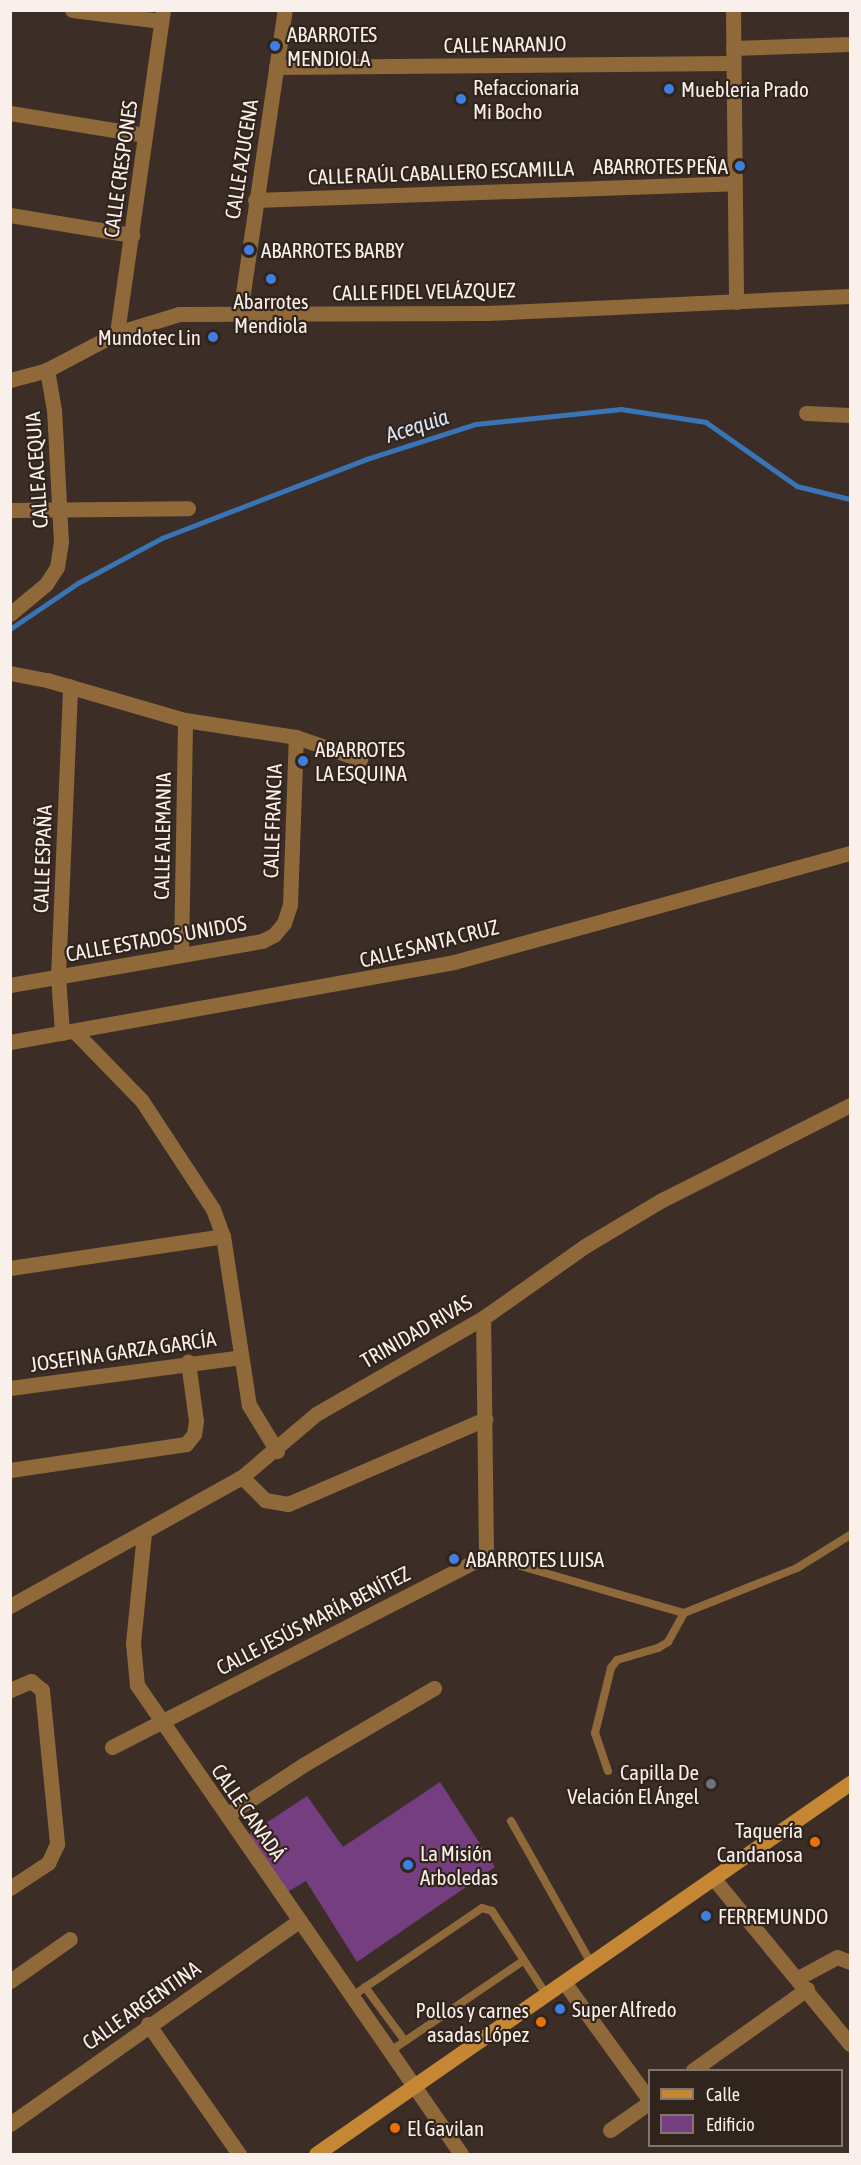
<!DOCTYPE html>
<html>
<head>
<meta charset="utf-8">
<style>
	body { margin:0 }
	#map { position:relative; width:861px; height:2165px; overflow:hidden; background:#3c2e26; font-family:"Asap Condensed",sans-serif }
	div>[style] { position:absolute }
	.stream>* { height:4.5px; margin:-2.25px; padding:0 2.25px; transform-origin:2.25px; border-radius:2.25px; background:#3974b6 }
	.building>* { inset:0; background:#743e80 }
	.service>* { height:8px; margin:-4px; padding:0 4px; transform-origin:4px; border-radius:4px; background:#90693a }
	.minor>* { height:15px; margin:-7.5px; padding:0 7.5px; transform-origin:7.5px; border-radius:7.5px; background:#90693a }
	.tertiary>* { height:15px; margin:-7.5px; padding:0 7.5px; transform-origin:7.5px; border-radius:7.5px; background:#90693a }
	.secondary>* { height:15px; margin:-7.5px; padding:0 7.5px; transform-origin:7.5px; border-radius:7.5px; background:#c68735 }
	.dots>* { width:16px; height:16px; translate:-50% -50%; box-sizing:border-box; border:3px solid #31241c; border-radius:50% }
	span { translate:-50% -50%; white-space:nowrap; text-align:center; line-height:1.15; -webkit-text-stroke:4.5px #31241c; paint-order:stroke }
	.poi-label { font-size:21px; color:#faf0eb }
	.left { translate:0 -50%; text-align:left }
	.right { translate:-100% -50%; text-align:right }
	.street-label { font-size:21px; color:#faf0eb }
	.water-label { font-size:22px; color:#d6e5f7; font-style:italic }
	.frame { position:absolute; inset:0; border:12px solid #faf0eb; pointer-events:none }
	.legend { position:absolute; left:648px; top:2069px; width:195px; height:78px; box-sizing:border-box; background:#31241c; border:2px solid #81766f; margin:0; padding:8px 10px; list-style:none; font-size:18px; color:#faf0eb }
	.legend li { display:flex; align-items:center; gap:12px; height:30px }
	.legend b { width:30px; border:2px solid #81766f }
</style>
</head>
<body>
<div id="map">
	<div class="stream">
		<i style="left:10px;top:629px;width:82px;rotate:-34.1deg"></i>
		<i style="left:78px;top:583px;width:95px;rotate:-28.2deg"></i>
		<i style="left:162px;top:538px;width:220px;rotate:-21.1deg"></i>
		<i style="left:367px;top:459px;width:114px;rotate:-17.8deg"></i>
		<i style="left:476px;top:424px;width:146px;rotate:-5.9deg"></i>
		<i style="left:621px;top:409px;width:86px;rotate:8.7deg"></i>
		<i style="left:706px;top:422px;width:111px;rotate:35.1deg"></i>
		<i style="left:797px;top:486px;width:55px;rotate:13.8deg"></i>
	</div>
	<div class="building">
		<i style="clip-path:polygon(440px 1782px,495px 1867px,357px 1962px,306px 1881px,286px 1893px,248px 1835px,307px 1796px,343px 1847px)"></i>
	</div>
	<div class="service">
		<i style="left:486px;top:1556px;width:206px;rotate:16.1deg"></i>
		<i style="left:684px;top:1613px;width:122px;rotate:-21.7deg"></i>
		<i style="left:797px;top:1568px;width:62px;rotate:-31.9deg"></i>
		<i style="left:608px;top:1771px;width:40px;rotate:-108.9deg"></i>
		<i style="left:595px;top:1733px;width:67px;rotate:-76.2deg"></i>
		<i style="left:611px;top:1668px;width:10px;rotate:-53deg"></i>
		<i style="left:617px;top:1660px;width:43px;rotate:-16.3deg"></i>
		<i style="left:658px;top:1648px;width:12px;rotate:-31deg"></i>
		<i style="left:668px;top:1642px;width:33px;rotate:-61deg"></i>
		<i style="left:511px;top:1821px;width:163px;rotate:60.6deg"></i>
		<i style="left:365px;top:1987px;width:67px;rotate:53.5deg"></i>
		<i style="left:351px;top:1997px;width:158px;rotate:-34.2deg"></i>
		<i style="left:482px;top:1908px;width:10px;rotate:17deg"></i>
		<i style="left:492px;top:1911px;width:99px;rotate:57deg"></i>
		<i style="left:389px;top:2052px;width:162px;rotate:-34.2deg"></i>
	</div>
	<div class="minor">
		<i style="left:72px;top:10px;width:90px;rotate:7deg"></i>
		<i style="left:733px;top:10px;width:292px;rotate:89.4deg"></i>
		<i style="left:733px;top:48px;width:117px;rotate:-2deg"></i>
		<i style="left:276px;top:67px;width:457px;rotate:-0.5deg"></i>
		<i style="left:10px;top:113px;width:137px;rotate:9.3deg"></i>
		<i style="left:255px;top:200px;width:480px;rotate:-2deg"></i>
		<i style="left:10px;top:215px;width:124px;rotate:9.3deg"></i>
		<i style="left:240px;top:313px;width:306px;rotate:-81.6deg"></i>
		<i style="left:117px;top:333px;width:326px;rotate:-81.9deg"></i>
		<i style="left:806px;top:413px;width:44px;rotate:2.6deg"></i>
		<i style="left:10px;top:510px;width:178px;rotate:-0.6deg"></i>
		<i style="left:10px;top:614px;width:47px;rotate:-39.8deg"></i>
		<i style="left:46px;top:584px;width:20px;rotate:-57deg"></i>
		<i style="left:57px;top:567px;width:25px;rotate:-81deg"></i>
		<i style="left:61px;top:542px;width:132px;rotate:-93deg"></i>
		<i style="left:54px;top:410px;width:41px;rotate:-99.9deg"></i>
		<i style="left:10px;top:673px;width:38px;rotate:11deg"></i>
		<i style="left:47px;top:680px;width:144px;rotate:16.2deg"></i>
		<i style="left:185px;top:720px;width:112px;rotate:8.7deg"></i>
		<i style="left:296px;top:737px;width:68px;rotate:19deg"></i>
		<i style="left:181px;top:954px;width:234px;rotate:-89deg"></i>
		<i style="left:10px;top:985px;width:256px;rotate:-9.9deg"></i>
		<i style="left:262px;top:941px;width:13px;rotate:-27deg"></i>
		<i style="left:274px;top:935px;width:16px;rotate:-50deg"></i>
		<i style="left:284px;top:923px;width:19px;rotate:-72deg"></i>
		<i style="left:290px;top:905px;width:168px;rotate:-88deg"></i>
		<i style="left:75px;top:1032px;width:96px;rotate:45.8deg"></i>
		<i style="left:142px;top:1101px;width:129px;rotate:56.7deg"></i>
		<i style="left:213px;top:1209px;width:29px;rotate:70deg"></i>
		<i style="left:223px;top:1236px;width:171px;rotate:81.3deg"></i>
		<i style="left:249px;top:1405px;width:54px;rotate:58.7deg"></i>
		<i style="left:62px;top:1033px;width:57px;rotate:-94deg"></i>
		<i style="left:58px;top:976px;width:290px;rotate:-87.6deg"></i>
		<i style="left:10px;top:1042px;width:451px;rotate:-10.2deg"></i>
		<i style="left:454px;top:962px;width:411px;rotate:-15.4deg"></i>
		<i style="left:10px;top:1268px;width:215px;rotate:-8.5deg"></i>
		<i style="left:10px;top:1388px;width:233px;rotate:-7.6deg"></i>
		<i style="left:10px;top:1470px;width:178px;rotate:-8.4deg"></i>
		<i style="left:186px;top:1444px;width:13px;rotate:-51deg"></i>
		<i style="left:194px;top:1434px;width:13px;rotate:-81deg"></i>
		<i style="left:196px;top:1421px;width:60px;rotate:-97.7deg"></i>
		<i style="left:242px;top:1477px;width:33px;rotate:45deg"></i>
		<i style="left:265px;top:1500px;width:23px;rotate:10deg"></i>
		<i style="left:288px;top:1504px;width:215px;rotate:-23.3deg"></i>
		<i style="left:144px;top:1533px;width:111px;rotate:95.7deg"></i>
		<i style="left:133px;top:1643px;width:42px;rotate:84.6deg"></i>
		<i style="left:137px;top:1685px;width:570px;rotate:55.36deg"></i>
		<i style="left:10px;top:1606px;width:265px;rotate:-29.1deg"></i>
		<i style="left:242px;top:1477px;width:97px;rotate:-40.4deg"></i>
		<i style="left:316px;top:1414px;width:193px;rotate:-29.9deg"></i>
		<i style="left:483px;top:1318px;width:125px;rotate:-35.2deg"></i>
		<i style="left:585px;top:1246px;width:90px;rotate:-30.9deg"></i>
		<i style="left:662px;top:1200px;width:211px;rotate:-26.8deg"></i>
		<i style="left:10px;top:1690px;width:23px;rotate:-23deg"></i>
		<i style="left:31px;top:1681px;width:14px;rotate:39deg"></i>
		<i style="left:42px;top:1690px;width:155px;rotate:84.4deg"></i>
		<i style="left:57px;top:1844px;width:21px;rotate:115deg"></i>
		<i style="left:48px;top:1863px;width:45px;rotate:146.7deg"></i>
		<i style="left:112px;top:1747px;width:420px;rotate:-27.1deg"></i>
		<i style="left:486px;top:1556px;width:238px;rotate:-90.7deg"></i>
		<i style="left:227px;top:1815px;width:91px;rotate:-33.3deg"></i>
		<i style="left:303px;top:1765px;width:152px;rotate:-30.4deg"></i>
		<i style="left:714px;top:1879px;width:214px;rotate:50.5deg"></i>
		<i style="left:798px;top:1978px;width:44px;rotate:-28.3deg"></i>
		<i style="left:837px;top:1957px;width:14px;rotate:21deg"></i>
		<i style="left:10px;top:1981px;width:73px;rotate:-35deg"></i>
		<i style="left:564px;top:1982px;width:147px;rotate:54.1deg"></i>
		<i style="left:148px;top:2024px;width:159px;rotate:55deg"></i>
		<i style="left:693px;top:2070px;width:140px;rotate:-35.4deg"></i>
		<i style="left:10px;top:2124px;width:351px;rotate:-35.1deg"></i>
		<i style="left:610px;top:2130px;width:49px;rotate:-35deg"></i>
	</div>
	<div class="tertiary">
		<i style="left:10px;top:380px;width:38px;rotate:-15deg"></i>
		<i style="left:47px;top:370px;width:79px;rotate:-27.9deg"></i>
		<i style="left:117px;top:333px;width:65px;rotate:-17deg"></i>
		<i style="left:179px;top:314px;width:308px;rotate:-0.2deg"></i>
		<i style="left:487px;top:313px;width:363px;rotate:-2.7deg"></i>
	</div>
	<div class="secondary">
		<i style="left:316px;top:2154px;width:650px;rotate:-34.79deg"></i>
	</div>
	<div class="dots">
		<i style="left:275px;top:46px;background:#3f7fe0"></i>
		<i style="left:669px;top:89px;background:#3f7fe0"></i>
		<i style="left:461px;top:99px;background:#3f7fe0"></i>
		<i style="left:740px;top:166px;background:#3f7fe0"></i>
		<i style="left:249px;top:250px;background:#3f7fe0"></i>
		<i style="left:271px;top:279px;background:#3f7fe0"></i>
		<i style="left:213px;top:337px;background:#3f7fe0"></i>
		<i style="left:303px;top:761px;background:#3f7fe0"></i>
		<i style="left:454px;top:1559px;background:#3f7fe0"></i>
		<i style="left:711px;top:1784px;background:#6b7280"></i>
		<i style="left:815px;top:1842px;background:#e8710a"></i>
		<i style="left:408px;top:1865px;background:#3f7fe0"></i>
		<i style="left:706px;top:1916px;background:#3f7fe0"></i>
		<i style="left:560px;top:2009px;background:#3f7fe0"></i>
		<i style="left:541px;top:2022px;background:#e8710a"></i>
		<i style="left:395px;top:2128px;background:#e8710a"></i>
	</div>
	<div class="poi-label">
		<span class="left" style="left:287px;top:46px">ABARROTES<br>MENDIOLA</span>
		<span class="left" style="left:473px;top:99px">Refaccionaria<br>Mi Bocho</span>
		<span class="left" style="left:681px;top:89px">Muebleria Prado</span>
		<span class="right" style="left:728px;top:166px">ABARROTES PEÑA</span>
		<span class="left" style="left:261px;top:250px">ABARROTES BARBY</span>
		<span style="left:271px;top:313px">Abarrotes<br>Mendiola</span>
		<span class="right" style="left:201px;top:337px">Mundotec Lin</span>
		<span class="left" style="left:315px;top:761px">ABARROTES<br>LA ESQUINA</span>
		<span class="left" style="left:466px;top:1559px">ABARROTES LUISA</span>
		<span class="right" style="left:699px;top:1784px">Capilla De<br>Velación El Ángel</span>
		<span class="right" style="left:803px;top:1842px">Taquería<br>Candanosa</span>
		<span class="left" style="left:420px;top:1865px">La Misión<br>Arboledas</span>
		<span class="left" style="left:718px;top:1916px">FERREMUNDO</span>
		<span class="left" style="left:572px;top:2009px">Super Alfredo</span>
		<span class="right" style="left:529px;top:2022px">Pollos y carnes<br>asadas López</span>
		<span class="left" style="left:407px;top:2128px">El Gavilan</span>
	</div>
	<div class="street-label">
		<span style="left:505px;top:44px;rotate:-1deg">CALLE NARANJO</span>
		<span style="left:241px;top:159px;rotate:-81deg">CALLE AZUCENA</span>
		<span style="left:120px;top:169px;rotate:-82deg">CALLE CRESPONES</span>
		<span style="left:441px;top:172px;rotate:-2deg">CALLE RAÚL CABALLERO ESCAMILLA</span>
		<span style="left:424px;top:291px;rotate:-1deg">CALLE FIDEL VELÁZQUEZ</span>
		<span style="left:36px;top:470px;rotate:-94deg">CALLE ACEQUIA</span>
		<span style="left:272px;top:821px;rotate:-88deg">CALLE FRANCIA</span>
		<span style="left:162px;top:836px;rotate:-89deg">CALLE ALEMANIA</span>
		<span style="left:42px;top:859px;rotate:-88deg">CALLE ESPAÑA</span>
		<span style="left:156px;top:938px;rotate:-10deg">CALLE ESTADOS UNIDOS</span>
		<span style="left:429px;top:943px;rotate:-14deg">CALLE SANTA CRUZ</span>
		<span style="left:416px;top:1331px;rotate:-30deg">TRINIDAD RIVAS</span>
		<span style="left:123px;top:1351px;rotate:-8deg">JOSEFINA GARZA GARCÍA</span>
		<span style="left:313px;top:1620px;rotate:-27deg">CALLE JESÚS MARÍA BENÍTEZ</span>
		<span style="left:249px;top:1812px;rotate:55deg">CALLE CANADÁ</span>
		<span style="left:141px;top:2005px;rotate:-35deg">CALLE ARGENTINA</span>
	</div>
	<div class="water-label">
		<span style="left:417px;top:426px;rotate:-18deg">Acequia</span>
	</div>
	<div class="frame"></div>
	<ul class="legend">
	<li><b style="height:8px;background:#c68735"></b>Calle</li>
	<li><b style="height:16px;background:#743e80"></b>Edificio</li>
	</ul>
</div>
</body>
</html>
